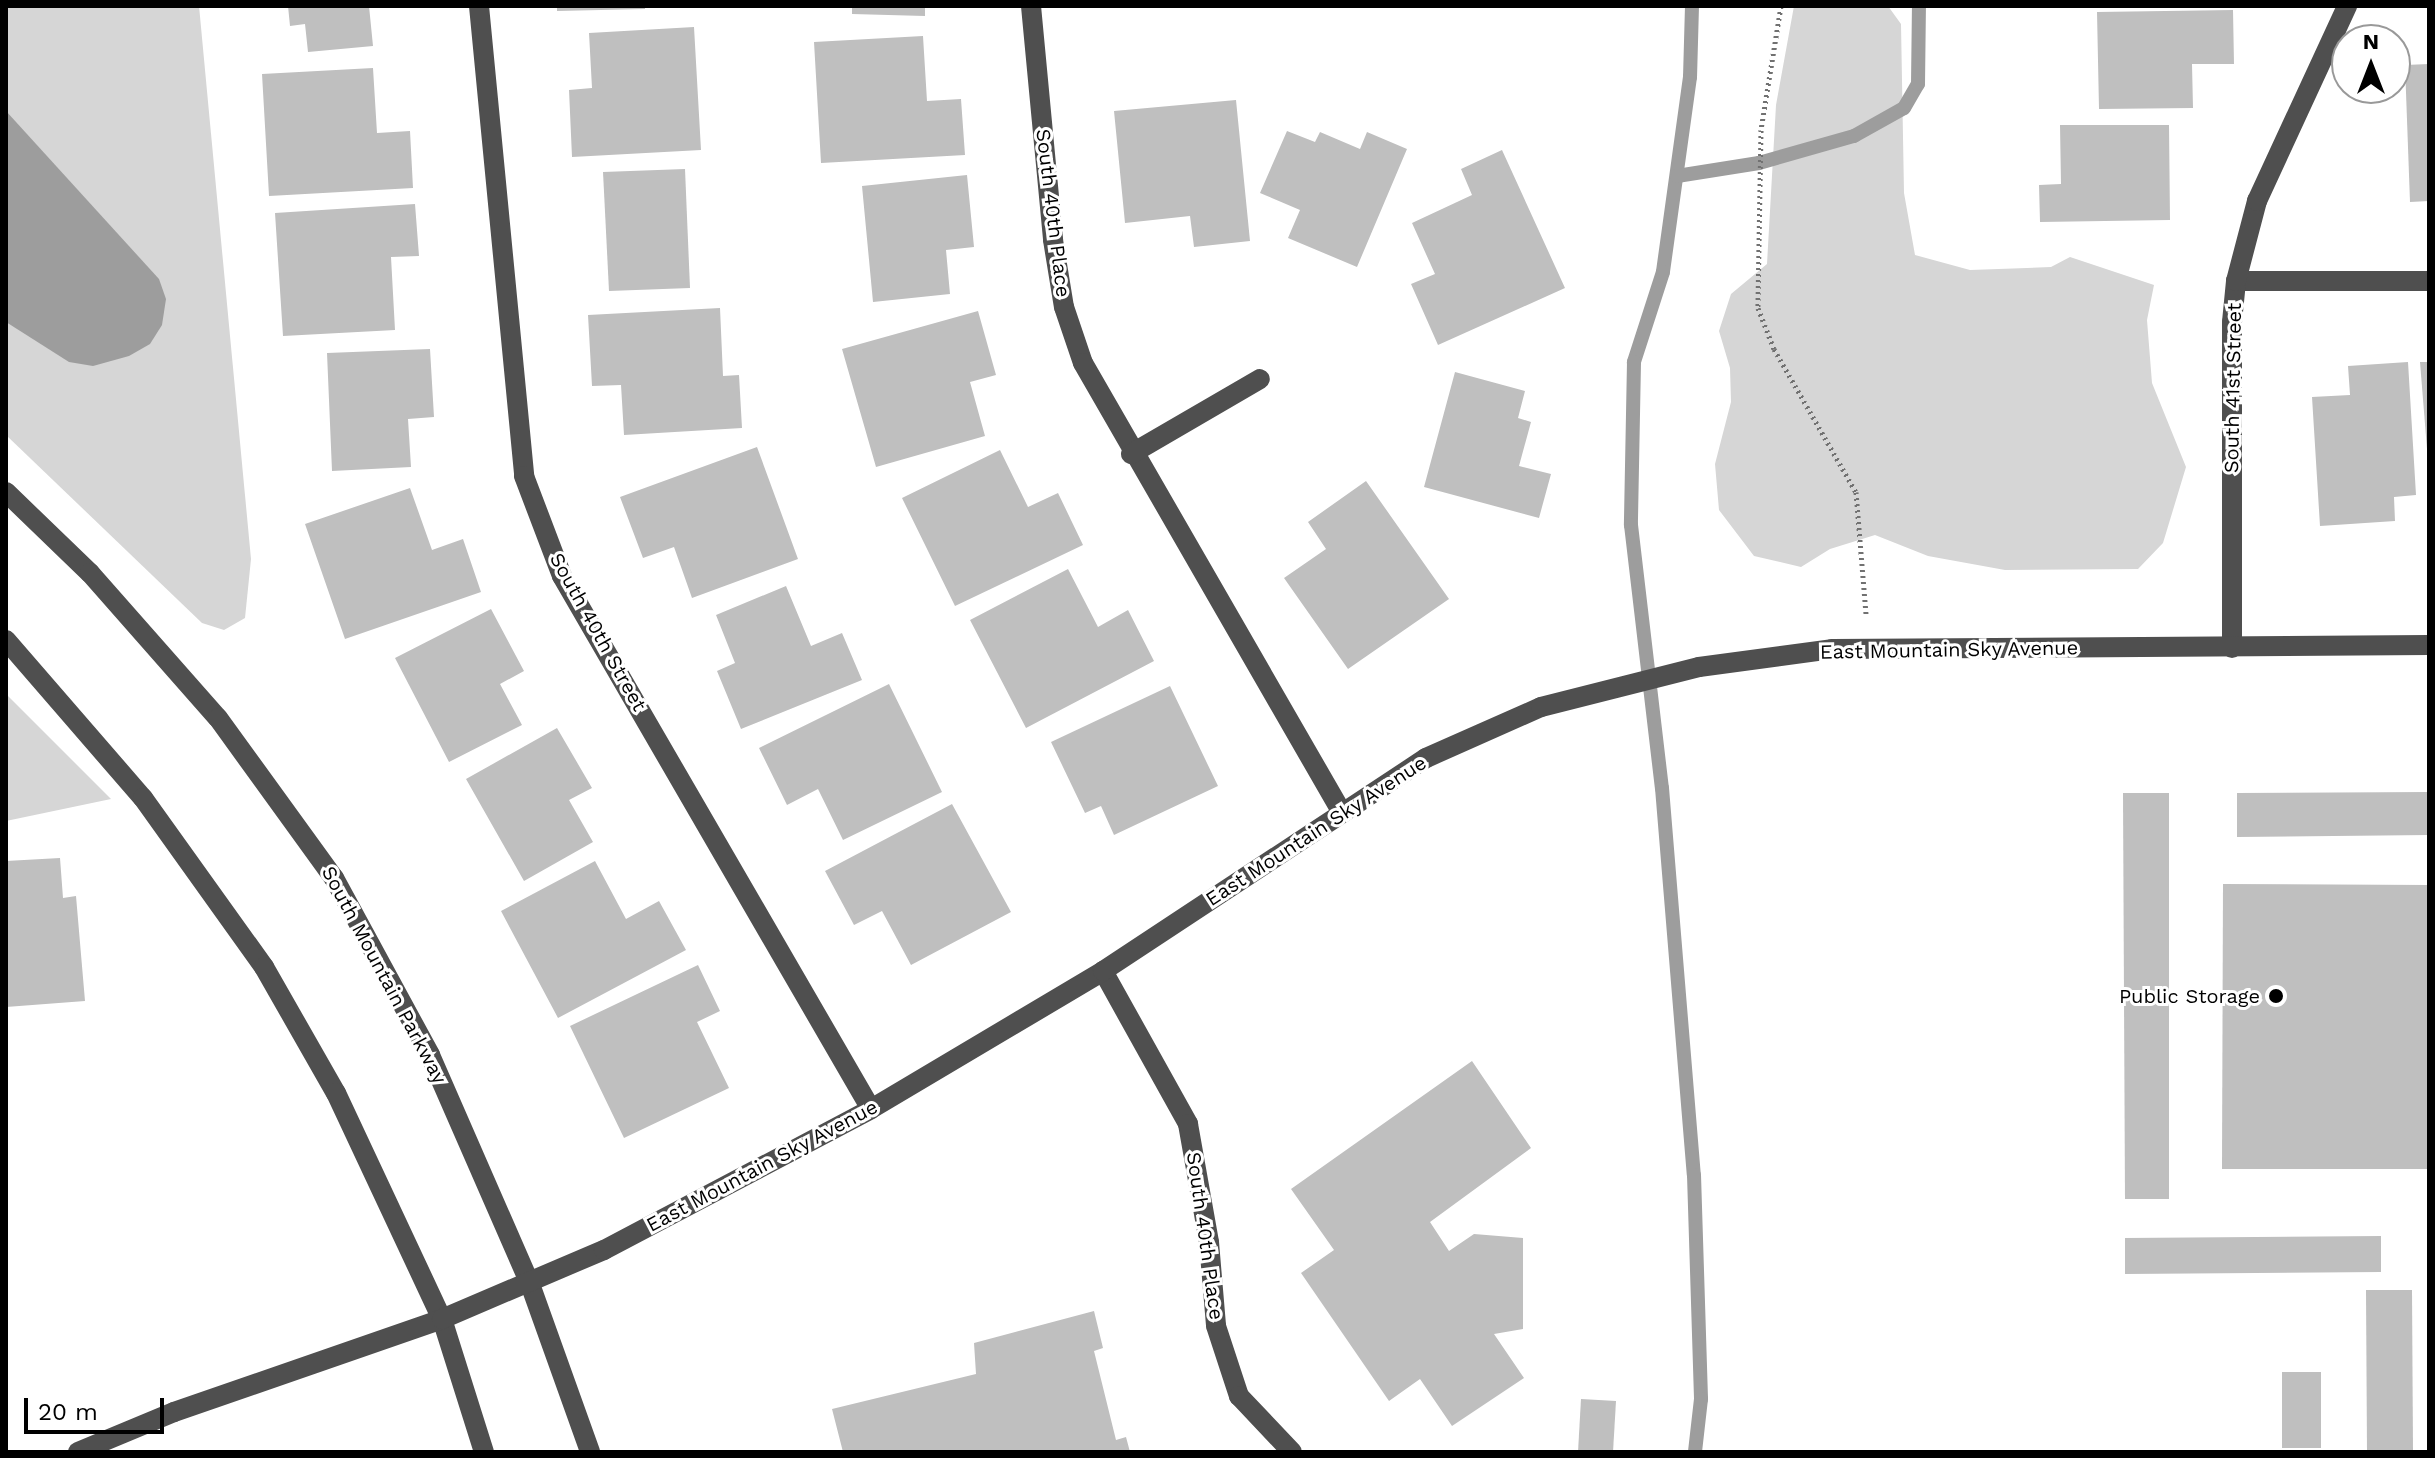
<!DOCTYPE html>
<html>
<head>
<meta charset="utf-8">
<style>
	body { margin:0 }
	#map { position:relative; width:2435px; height:1458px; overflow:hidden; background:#fff; font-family:"Work Sans",sans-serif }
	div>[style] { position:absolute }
	.green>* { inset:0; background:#d6d6d6 }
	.water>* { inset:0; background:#9d9d9d }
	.stream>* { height:14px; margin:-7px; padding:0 7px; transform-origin:7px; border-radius:7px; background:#9d9d9d }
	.building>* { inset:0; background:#bfbfbf }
	.path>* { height:5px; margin-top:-2.5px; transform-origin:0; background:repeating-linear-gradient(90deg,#717171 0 2px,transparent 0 6px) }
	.minor>* { height:20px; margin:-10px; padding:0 10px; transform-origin:10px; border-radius:10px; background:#4f4f4f }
	.dots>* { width:22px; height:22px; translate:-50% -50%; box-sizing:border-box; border:4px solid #fff; border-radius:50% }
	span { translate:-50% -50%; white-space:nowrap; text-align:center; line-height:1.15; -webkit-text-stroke:6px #fff; paint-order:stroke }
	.street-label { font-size:20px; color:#000 }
	.poi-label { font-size:20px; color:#000 }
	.right { translate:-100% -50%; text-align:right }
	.frame { position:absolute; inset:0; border:8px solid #000; pointer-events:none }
	.north { position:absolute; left:2331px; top:24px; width:80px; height:80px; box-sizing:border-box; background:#fff; border:2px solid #999; border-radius:50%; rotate:0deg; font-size:22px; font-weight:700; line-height:32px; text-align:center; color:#000 }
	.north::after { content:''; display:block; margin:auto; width:28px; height:36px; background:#000; clip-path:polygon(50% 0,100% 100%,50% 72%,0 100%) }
	.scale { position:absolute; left:24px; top:1398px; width:140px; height:36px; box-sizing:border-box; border:4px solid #000; border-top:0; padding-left:10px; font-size:24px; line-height:28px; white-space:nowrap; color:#000; -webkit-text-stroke:6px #fff; paint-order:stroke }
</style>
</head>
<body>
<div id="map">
	<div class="green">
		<i style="clip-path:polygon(6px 6px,199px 6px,251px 559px,245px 618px,224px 630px,202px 623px,6px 435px)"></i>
		<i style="clip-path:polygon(1794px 6px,1888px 6px,1901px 24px,1904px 193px,1915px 255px,1970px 270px,2051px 267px,2070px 257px,2154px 285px,2147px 320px,2152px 383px,2186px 467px,2163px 543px,2138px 569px,2005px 570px,1928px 556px,1875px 535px,1830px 549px,1801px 567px,1754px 556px,1719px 510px,1715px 464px,1731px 402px,1730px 368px,1719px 331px,1731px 294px,1767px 264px,1776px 105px)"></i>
		<i style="clip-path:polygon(6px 694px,111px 799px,6px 821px)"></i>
	</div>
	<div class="water">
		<i style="clip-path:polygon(6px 111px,159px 279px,166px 299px,162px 325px,150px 344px,129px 356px,93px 366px,69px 362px,6px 322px)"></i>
	</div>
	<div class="stream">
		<i style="left:1692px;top:6px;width:71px;rotate:91.6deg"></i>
		<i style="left:1690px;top:77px;width:197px;rotate:97.9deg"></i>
		<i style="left:1663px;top:272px;width:95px;rotate:107.9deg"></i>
		<i style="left:1634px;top:362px;width:163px;rotate:91.1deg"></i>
		<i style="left:1631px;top:525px;width:265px;rotate:83.3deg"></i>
		<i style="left:1662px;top:788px;width:388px;rotate:85.3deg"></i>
		<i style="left:1694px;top:1175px;width:224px;rotate:88.2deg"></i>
		<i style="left:1701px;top:1399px;width:53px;rotate:96.5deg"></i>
		<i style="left:1677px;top:176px;width:83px;rotate:-9deg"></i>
		<i style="left:1759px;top:163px;width:99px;rotate:-15.9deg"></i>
		<i style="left:1854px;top:136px;width:57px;rotate:-29.2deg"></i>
		<i style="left:1904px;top:108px;width:28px;rotate:-60deg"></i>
		<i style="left:1918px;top:84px;width:78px;rotate:-89.3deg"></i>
	</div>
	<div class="building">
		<i style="clip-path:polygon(288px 6px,369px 6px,373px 46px,308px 52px,305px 24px,290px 26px)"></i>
		<i style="clip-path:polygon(557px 6px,645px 6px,645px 9px,557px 11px)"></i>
		<i style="clip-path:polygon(852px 6px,925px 6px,925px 16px,852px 14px)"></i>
		<i style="clip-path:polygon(2233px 10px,2234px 64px,2192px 64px,2193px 108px,2099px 109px,2097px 12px)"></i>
		<i style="clip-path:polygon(694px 27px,701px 150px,572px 157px,569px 90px,592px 88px,589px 33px)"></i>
		<i style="clip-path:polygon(923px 36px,927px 101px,961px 99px,965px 155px,821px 163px,814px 42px)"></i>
		<i style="clip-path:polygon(2429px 64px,2429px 201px,2410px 202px,2405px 65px)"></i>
		<i style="clip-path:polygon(373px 68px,377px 133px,410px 131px,413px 188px,269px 196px,262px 74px)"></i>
		<i style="clip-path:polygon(1236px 100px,1250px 241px,1194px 247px,1190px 216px,1125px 223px,1114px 111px)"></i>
		<i style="clip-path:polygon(2060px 125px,2169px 125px,2170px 220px,2040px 222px,2039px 185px,2061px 184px)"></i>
		<i style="clip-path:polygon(1287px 131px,1315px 142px,1320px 132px,1360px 149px,1367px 132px,1407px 149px,1357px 267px,1288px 238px,1300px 210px,1260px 193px)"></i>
		<i style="clip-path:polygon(1502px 150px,1565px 288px,1438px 345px,1411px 284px,1435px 274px,1412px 223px,1472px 195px,1461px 169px)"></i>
		<i style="clip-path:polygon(685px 169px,690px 288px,609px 291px,603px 172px)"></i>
		<i style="clip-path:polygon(967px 175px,974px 247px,946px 250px,950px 294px,873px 302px,862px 186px)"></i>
		<i style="clip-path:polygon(415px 204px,419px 256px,391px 257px,395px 330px,283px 336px,275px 213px)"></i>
		<i style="clip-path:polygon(720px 308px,723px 376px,739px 375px,742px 428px,624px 435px,621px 385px,592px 386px,588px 315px)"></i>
		<i style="clip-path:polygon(978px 311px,996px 375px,970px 382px,985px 436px,876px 467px,842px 349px)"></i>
		<i style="clip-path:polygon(430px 349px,434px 417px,408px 419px,411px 467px,332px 471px,327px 353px)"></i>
		<i style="clip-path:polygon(2408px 362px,2416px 495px,2394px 497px,2395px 521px,2320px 526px,2312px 397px,2350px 395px,2348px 366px)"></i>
		<i style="clip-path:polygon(2420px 362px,2429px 362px,2429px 449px,2427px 449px)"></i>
		<i style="clip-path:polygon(1455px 372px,1525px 391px,1518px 418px,1531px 422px,1519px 466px,1551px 474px,1539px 518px,1424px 487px)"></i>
		<i style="clip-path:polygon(757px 447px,798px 559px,692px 598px,674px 547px,643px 558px,620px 497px)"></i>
		<i style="clip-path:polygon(1000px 450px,1028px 507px,1058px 493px,1083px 545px,955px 606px,902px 498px)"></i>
		<i style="clip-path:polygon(1366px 481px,1449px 599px,1348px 669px,1284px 578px,1326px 549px,1308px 522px)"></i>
		<i style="clip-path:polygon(410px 488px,432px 550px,463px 539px,481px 592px,345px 639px,305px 524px)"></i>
		<i style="clip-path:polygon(1068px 569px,1098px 627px,1128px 610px,1154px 661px,1026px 728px,970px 620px)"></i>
		<i style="clip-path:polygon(786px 586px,811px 646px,842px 633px,862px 680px,741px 729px,717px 671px,735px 663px,716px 615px)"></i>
		<i style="clip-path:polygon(491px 609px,524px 671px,500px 684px,522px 725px,449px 762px,395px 658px)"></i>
		<i style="clip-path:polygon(889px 684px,942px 792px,843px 840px,818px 789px,787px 805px,759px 748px)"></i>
		<i style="clip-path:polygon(1170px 686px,1218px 786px,1114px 835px,1101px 806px,1085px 813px,1051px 742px)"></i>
		<i style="clip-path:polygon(557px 728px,592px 788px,569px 800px,593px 842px,524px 881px,466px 779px)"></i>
		<i style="clip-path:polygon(2429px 792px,2429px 835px,2237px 837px,2237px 793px)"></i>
		<i style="clip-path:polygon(2123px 793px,2169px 793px,2169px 1199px,2125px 1199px)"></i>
		<i style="clip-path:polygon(952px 804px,1011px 912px,911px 965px,882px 911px,854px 925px,825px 871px)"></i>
		<i style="clip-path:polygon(60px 858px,63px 898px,76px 896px,85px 1001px,6px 1007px,6px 861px)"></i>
		<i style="clip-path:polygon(595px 861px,626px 919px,659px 901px,686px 950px,558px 1018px,501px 911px)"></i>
		<i style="clip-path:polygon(2223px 884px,2429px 885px,2429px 1169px,2222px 1169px)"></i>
		<i style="clip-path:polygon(698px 965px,720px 1011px,697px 1022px,729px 1088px,624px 1138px,570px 1026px)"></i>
		<i style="clip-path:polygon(1472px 1061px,1531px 1148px,1430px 1222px,1449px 1251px,1474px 1234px,1523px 1238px,1523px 1329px,1494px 1334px,1524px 1378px,1452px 1426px,1420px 1379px,1389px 1401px,1301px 1273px,1334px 1250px,1291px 1189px)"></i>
		<i style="clip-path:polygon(2381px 1236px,2381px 1272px,2125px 1274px,2125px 1238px)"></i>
		<i style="clip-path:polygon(2366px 1290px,2412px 1290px,2413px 1452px,2367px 1452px)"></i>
		<i style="clip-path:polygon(1094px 1311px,1103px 1348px,1094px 1351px,1116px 1440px,1126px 1437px,1130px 1452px,843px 1452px,832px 1409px,976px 1374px,974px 1343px)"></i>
		<i style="clip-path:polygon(2282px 1372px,2321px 1372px,2321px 1448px,2282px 1448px)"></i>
		<i style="clip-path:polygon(1581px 1399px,1616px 1401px,1613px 1452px,1578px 1452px)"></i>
	</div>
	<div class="path">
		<i style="left:1781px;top:6px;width:126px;rotate:99.2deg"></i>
		<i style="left:1761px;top:130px;width:178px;rotate:91deg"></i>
		<i style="left:1758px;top:308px;width:44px;rotate:68.7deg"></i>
		<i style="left:1774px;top:349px;width:165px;rotate:60.2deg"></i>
		<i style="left:1856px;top:492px;width:122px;rotate:85.3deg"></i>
	</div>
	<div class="minor">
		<i style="left:479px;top:6px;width:472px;rotate:84.5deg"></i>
		<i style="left:524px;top:476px;width:107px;rotate:69.2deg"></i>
		<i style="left:562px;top:576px;width:616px;rotate:59.9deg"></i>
		<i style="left:1031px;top:6px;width:235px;rotate:84.6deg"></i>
		<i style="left:1053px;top:240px;width:68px;rotate:80.7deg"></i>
		<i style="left:1064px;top:307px;width:59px;rotate:71.3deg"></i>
		<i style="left:1083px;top:363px;width:517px;rotate:60.06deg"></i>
		<i style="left:2236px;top:281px;width:193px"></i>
		<i style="left:1131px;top:454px;width:149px;rotate:-30.2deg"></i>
		<i style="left:6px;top:492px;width:117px;rotate:44deg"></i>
		<i style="left:90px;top:573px;width:193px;rotate:48.6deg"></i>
		<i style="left:218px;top:718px;width:198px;rotate:54.1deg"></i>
		<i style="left:334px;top:878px;width:201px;rotate:61.5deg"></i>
		<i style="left:430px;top:1055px;width:250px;rotate:66.4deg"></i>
		<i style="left:530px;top:1284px;width:178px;rotate:70.3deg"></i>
		<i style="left:6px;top:640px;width:209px;rotate:49.1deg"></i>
		<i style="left:143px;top:798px;width:208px;rotate:54.4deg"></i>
		<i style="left:264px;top:967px;width:145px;rotate:60.3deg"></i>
		<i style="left:336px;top:1093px;width:250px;rotate:64.9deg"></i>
		<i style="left:442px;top:1319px;width:139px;rotate:72.5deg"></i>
		<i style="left:2232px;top:648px;width:326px;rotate:-90deg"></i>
		<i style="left:2232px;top:322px;width:41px;rotate:-84.4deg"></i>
		<i style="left:2236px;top:281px;width:83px;rotate:-75.3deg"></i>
		<i style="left:2257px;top:201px;width:215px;rotate:-65.2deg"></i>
		<i style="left:1103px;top:971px;width:175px;rotate:60.9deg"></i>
		<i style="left:1188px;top:1124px;width:120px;rotate:79.9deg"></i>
		<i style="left:1209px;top:1242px;width:84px;rotate:85.2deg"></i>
		<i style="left:1216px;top:1326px;width:74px;rotate:71.8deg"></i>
		<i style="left:1239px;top:1396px;width:77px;rotate:46.6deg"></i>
		<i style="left:78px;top:1452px;width:104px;rotate:-22.6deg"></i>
		<i style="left:174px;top:1412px;width:284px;rotate:-19.1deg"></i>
		<i style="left:442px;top:1319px;width:176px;rotate:-23.1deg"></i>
		<i style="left:604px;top:1250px;width:302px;rotate:-27.8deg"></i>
		<i style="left:871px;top:1109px;width:270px;rotate:-30.7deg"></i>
		<i style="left:1103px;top:971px;width:387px;rotate:-33.4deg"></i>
		<i style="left:1426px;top:758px;width:126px;rotate:-23.9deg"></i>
		<i style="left:1541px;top:707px;width:163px;rotate:-14.2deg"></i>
		<i style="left:1699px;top:667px;width:134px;rotate:-7.7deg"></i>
		<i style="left:1832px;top:649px;width:597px;rotate:-0.38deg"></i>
	</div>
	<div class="dots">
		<i style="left:2276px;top:996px;background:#000"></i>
	</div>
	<div class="street-label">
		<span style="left:1053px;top:213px;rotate:83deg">South 40th Place</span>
		<span style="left:2233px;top:388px;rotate:-89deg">South 41st Street</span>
		<span style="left:598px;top:632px;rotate:61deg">South 40th Street</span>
		<span style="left:1949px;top:650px;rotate:-1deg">East Mountain Sky Avenue</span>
		<span style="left:1316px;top:831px;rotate:-33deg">East Mountain Sky Avenue</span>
		<span style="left:384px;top:975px;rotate:62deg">South Mountain Parkway</span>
		<span style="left:762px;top:1166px;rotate:-28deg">East Mountain Sky Avenue</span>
		<span style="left:1205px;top:1236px;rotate:82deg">South 40th Place</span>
	</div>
	<div class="poi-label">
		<span class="right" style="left:2260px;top:996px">Public Storage</span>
	</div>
	<div class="frame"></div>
	<div class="north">N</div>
	<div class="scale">20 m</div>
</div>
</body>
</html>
